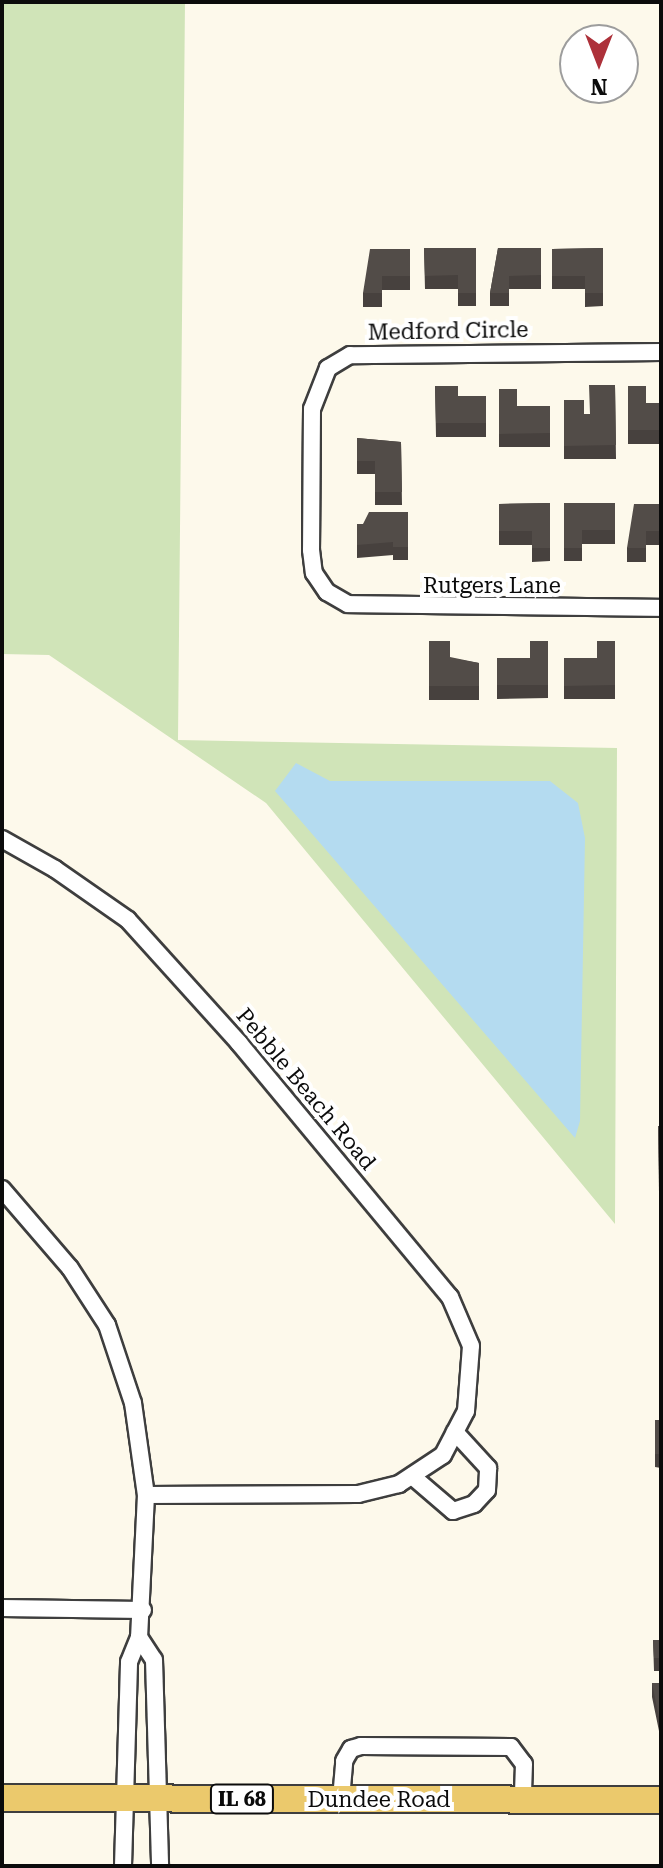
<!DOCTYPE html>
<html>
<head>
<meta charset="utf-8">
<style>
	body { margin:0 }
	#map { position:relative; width:663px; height:1868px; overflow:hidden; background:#fdf9eb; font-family:"Roboto Serif",serif }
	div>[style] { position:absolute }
	.green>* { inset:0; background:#d0e4b8 }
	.water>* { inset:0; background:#b4dbf0 }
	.roads { filter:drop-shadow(2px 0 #3e3e3e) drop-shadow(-2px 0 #3e3e3e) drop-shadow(0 2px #3e3e3e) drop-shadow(0 -2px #3e3e3e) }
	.minor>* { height:16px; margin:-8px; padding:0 8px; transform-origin:8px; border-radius:8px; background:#fff }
	.primary>* { height:26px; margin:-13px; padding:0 13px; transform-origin:13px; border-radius:13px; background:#ebc96c }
	.wall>* { inset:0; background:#47413e }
	.building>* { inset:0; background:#524c48 }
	span { translate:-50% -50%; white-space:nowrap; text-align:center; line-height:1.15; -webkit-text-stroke:8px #fff; paint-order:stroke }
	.shield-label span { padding:2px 6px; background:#fff; border:2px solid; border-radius:6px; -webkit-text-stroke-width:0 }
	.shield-label { font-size:20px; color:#0b0b0b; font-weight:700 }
	.street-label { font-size:22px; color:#0b0b0b }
	.frame { position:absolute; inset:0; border:4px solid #0b0b0b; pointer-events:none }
	.north { position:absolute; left:559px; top:24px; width:80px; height:80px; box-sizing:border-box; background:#fff; border:2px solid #9d9d9d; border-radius:50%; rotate:180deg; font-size:22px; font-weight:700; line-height:32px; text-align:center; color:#0b0b0b }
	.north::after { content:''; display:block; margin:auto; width:28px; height:36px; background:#ad313a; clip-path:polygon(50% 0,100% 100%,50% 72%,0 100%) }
</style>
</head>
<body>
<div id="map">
	<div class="green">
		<i style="clip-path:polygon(2px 2px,185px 2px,178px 740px,617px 748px,615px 1224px,266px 803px,49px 655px,2px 654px)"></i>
	</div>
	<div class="water">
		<i style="clip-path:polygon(296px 763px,330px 781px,550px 781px,578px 803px,585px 838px,580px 1121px,575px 1138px,275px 791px)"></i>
	</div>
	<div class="roads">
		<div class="minor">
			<i style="left:661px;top:352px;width:311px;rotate:179.4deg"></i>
			<i style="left:350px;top:355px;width:26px;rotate:149deg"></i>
			<i style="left:328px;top:368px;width:44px;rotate:111.3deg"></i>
			<i style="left:312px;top:409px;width:141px;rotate:90.4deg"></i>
			<i style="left:311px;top:550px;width:23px;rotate:83deg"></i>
			<i style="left:314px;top:573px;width:23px;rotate:56deg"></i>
			<i style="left:327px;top:592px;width:24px;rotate:30deg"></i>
			<i style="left:348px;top:604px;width:313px;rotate:0.7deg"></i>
			<i style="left:2px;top:839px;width:61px;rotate:29.5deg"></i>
			<i style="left:55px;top:869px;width:89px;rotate:34.9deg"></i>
			<i style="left:128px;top:920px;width:166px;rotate:47.9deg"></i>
			<i style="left:239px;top:1043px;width:330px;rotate:50.3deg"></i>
			<i style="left:450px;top:1297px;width:53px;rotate:66.8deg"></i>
			<i style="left:471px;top:1346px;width:65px;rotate:94.4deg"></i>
			<i style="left:466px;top:1411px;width:50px;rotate:117.6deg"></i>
			<i style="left:443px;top:1455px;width:53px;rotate:146.6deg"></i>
			<i style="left:399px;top:1484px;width:42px;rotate:166.3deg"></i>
			<i style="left:358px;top:1494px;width:212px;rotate:179.7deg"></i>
			<i style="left:2px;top:1189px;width:104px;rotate:49.3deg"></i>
			<i style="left:70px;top:1268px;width:68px;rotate:57deg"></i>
			<i style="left:107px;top:1325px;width:82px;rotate:71.6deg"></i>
			<i style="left:133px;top:1403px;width:93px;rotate:82deg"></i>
			<i style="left:146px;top:1495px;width:142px;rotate:92.8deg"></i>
			<i style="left:412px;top:1476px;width:54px;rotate:40.5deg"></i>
			<i style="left:453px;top:1511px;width:22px;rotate:-18deg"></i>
			<i style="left:474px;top:1504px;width:19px;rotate:-47deg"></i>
			<i style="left:487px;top:1490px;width:22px;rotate:-87deg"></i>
			<i style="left:488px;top:1468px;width:49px;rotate:-132.5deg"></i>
			<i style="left:2px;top:1608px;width:141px;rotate:0.8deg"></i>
			<i style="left:341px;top:1799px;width:38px;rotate:-85deg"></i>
			<i style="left:344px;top:1761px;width:14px;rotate:-60deg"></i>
			<i style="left:351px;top:1749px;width:10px;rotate:-17deg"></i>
			<i style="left:361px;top:1746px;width:150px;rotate:0.4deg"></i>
			<i style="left:511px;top:1747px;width:21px;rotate:53deg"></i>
			<i style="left:524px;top:1764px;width:36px;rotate:92deg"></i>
			<i style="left:123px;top:1866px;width:204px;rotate:-88.3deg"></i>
			<i style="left:129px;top:1662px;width:27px;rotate:-68deg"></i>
			<i style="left:139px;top:1637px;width:27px;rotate:57deg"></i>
			<i style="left:154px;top:1660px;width:206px;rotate:88.3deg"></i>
		</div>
		<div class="primary">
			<i style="left:2px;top:1798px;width:659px;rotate:0.17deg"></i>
		</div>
	</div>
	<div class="wall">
		<i style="clip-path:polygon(424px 248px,476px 248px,476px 306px,458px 306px,458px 289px,425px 289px)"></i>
		<i style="clip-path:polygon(498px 248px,541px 248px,541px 289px,509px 289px,509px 306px,490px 306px,490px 293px)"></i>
		<i style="clip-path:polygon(603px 248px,603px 306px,585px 307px,585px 289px,552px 289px,552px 249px)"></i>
		<i style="clip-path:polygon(410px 249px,410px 290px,382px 290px,382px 307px,363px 307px,363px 293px)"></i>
		<i style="clip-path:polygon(615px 385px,616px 459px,564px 459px,564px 400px,584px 414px,590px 414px)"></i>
		<i style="clip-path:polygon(435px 386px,458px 396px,486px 396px,486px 437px,436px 437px)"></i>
		<i style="clip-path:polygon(628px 386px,646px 403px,661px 403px,661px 444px,628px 444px)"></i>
		<i style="clip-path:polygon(499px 389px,517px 406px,550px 406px,550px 447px,499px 447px)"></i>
		<i style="clip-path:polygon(357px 438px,401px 442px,402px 505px,375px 505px,375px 474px,357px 474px)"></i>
		<i style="clip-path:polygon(550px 503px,550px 561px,532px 562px,532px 545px,499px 545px,499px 504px)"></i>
		<i style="clip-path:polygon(564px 503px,615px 503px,615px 544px,582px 544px,582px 561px,564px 561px)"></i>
		<i style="clip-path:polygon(661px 504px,661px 545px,646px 545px,646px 562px,627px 562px,627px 548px)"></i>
		<i style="clip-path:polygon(408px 512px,408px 560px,393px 560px,393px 555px,357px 558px,357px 524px,363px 524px)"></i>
		<i style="clip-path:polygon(429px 641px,450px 658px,479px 663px,479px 700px,429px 700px)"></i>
		<i style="clip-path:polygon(548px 641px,548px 698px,497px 699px,497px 658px,530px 658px)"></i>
		<i style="clip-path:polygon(615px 641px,615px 699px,564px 699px,564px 658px,597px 658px)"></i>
		<i style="clip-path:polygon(658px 1126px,661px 1126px,661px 1193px,659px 1193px)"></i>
		<i style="clip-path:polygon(655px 1420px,661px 1420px,661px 1468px,655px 1467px)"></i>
		<i style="clip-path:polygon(653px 1640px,661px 1640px,661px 1731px,659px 1731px,652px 1697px,652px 1683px,660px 1683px,660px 1671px,654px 1671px)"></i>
	</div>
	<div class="building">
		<i style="clip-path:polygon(424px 248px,476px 248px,476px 293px,458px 293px,458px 275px,425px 276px)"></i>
		<i style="clip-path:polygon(498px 248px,541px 248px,541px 275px,509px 276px,509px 293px,490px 293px)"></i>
		<i style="clip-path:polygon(603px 248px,603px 293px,585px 293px,585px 276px,552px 276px,552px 249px)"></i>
		<i style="clip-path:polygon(370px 249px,410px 249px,410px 276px,382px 276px,382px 293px,363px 293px)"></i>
		<i style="clip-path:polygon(589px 385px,615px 385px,616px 445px,564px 446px,564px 400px,584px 400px,584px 414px,590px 414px)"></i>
		<i style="clip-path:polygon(435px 386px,458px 386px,458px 396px,486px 396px,486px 423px,436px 423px)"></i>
		<i style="clip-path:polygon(628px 386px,646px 386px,646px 403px,661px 403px,661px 430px,628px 430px)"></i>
		<i style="clip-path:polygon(499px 389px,517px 389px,517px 406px,550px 406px,550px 433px,499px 434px)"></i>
		<i style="clip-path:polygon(357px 438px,401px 442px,402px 492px,375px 492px,375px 461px,357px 461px)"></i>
		<i style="clip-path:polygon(550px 503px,550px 548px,532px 548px,532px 531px,499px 531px,499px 504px)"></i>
		<i style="clip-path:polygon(564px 503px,615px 503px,615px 530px,582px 530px,582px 548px,564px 548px)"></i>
		<i style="clip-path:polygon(634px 504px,661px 504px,661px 531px,646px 531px,646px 548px,627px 548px)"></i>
		<i style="clip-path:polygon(369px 512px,408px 512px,408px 547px,393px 547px,393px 542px,357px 545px,357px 524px,363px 524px)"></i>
		<i style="clip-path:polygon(429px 641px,450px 641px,450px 657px,479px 663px,479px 686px,429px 686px)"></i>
		<i style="clip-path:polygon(530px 641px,548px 641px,548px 685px,497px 685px,497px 658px,530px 658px)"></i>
		<i style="clip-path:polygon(597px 641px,615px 641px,615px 685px,564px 686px,564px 658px,597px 658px)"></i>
		<i style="clip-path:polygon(658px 1126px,661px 1126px,661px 1174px,659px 1174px)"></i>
		<i style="clip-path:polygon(655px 1420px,661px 1420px,661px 1454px,655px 1454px)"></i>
		<i style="clip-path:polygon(660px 1509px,661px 1509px,661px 1542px,660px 1542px)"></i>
		<i style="clip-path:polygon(653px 1640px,661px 1640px,661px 1675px,660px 1658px,654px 1658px)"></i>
		<i style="clip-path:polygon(652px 1683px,661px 1683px,661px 1718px,659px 1718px)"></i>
	</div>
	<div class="shield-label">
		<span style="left:242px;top:1799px">IL 68</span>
	</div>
	<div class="street-label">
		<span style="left:448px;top:331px;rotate:-1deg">Medford Circle</span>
		<span style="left:492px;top:586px">Rutgers Lane</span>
		<span style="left:306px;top:1089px;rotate:50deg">Pebble Beach Road</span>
		<span style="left:379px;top:1800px">Dundee Road</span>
	</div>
	<div class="frame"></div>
	<div class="north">N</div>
</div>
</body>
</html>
